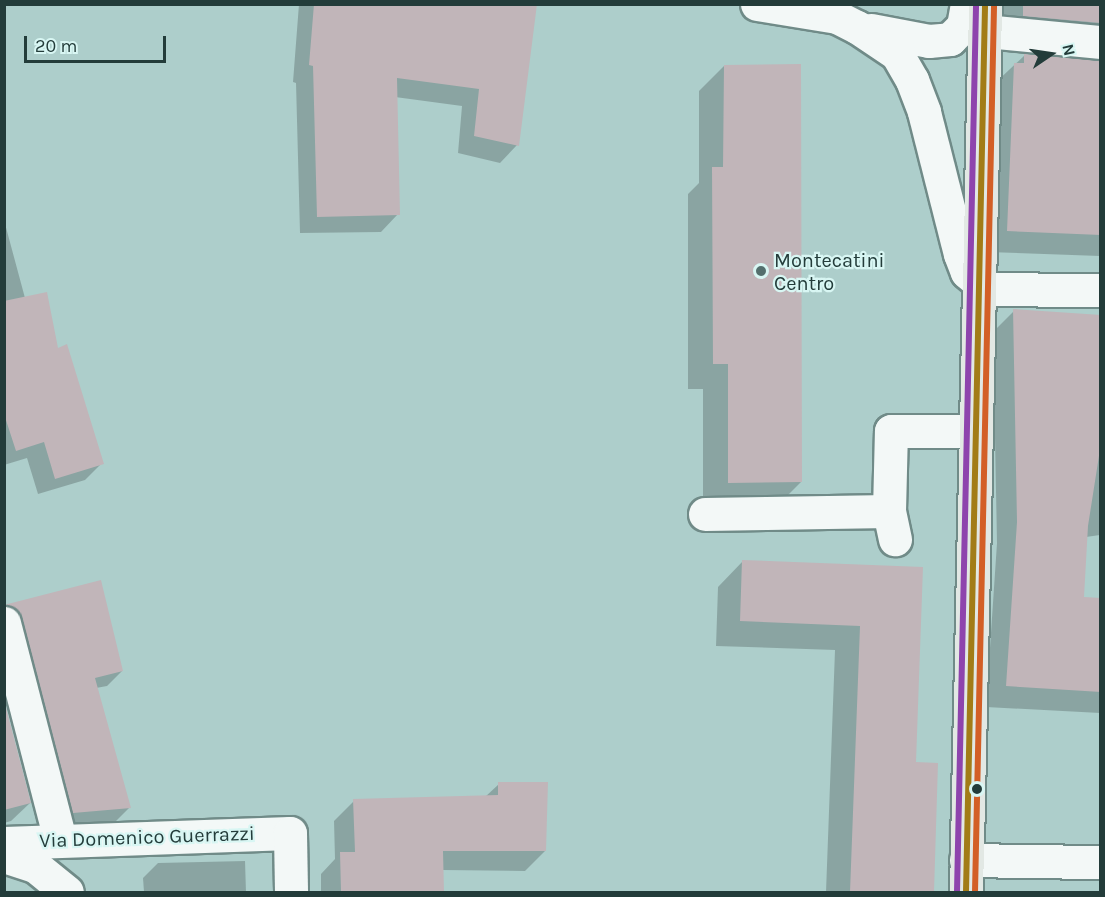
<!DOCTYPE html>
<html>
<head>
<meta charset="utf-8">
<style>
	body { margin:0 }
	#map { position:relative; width:1105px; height:897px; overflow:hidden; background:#adcecb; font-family:Karla,sans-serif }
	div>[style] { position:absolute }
	.shadow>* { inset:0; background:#0003 }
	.building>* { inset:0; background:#c1b5b9 }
	.roads { filter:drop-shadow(2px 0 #708b88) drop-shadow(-2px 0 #708b88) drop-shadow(0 2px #708b88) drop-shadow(0 -2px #708b88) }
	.minor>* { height:33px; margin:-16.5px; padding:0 16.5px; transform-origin:16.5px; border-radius:16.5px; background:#f3f8f7 }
	.major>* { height:33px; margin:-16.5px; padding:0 16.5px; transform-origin:16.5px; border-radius:16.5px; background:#e2e8e4 }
	.bus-1>* { height:6px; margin:-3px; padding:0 3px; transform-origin:3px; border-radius:3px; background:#a27c17 }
	.bus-2>* { height:6px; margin:-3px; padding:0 3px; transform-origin:3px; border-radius:3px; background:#d35f26 }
	.bus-3>* { height:6px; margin:-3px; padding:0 3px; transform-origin:3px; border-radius:3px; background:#8e44ad }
	.dots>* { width:16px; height:16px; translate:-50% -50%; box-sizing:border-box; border:3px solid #d8f6f3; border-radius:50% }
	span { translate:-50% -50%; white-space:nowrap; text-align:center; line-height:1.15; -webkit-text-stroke:4.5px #d8f6f3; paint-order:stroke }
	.poi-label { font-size:20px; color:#233c3a }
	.left { translate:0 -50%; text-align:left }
	.street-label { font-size:20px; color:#233c3a }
	.frame { position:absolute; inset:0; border:6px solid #233c3a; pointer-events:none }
	.north { position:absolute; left:1021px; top:24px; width:60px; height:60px; -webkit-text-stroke:4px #d8f6f3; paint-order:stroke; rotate:77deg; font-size:16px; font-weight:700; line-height:24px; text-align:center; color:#233c3a }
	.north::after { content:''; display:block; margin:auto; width:21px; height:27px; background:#233c3a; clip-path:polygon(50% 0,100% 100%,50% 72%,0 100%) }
	.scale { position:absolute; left:24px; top:36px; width:142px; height:27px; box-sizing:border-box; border:3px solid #233c3a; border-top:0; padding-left:8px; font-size:18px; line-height:21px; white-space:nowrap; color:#233c3a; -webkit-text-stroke:4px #d8f6f3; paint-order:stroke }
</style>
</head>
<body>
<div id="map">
	<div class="shadow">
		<i style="clip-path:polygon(299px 4px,517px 4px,517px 145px,500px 163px,458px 153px,462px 106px,395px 97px,398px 214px,381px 232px,300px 233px,296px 83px,293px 82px)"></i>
		<i style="clip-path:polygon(1002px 4px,1100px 4px,1100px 256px,987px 252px,993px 85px,1025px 55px,1097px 60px,1096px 55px,1002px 36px)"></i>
		<i style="clip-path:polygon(724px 66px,801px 482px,776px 507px,703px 507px,703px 389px,688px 389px,688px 194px,699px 183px,699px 91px)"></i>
		<i style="clip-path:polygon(4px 220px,25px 298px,57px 350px,102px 463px,85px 480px,38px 494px,27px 458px,4px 465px)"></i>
		<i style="clip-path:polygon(1014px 311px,1100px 317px,1100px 535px,1086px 537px,1082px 599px,1100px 599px,1100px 713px,986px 707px,997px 543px,993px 332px)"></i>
		<i style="clip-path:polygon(743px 561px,921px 568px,915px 763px,937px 764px,932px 892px,826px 892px,835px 650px,716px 646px,718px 587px)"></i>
		<i style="clip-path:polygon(100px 582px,122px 671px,107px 686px,96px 688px,130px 807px,115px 822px,58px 827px,4px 628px,4px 606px)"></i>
		<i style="clip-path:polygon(4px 706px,30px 803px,11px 821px,4px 823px)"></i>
		<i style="clip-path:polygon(499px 784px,545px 851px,525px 871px,442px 870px,443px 892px,321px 892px,321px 874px,335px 859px,334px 821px,354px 801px,485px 797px)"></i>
		<i style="clip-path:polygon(245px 861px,246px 892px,144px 892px,143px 878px,158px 863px)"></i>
	</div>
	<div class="building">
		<i style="clip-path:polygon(314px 4px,537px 4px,519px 146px,474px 136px,479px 89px,397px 78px,400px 215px,317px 217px,313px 66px,309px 65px)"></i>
		<i style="clip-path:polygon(1023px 4px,1101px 4px,1101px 23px,1023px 16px)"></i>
		<i style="clip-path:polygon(1024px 54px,1101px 60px,1101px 235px,1007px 231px,1014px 63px,1024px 63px)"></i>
		<i style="clip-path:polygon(801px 64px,802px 482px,728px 483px,728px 364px,713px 364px,712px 167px,723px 167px,724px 65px)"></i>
		<i style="clip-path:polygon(47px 292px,58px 348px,67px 344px,104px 464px,55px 479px,44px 442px,16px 451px,4px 414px,4px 301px)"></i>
		<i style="clip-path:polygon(1013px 309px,1101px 315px,1101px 443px,1088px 526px,1084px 597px,1101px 598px,1101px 692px,1006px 686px,1017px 522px)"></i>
		<i style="clip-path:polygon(742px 560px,923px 567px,916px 762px,938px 763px,934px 892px,850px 892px,860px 626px,740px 621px)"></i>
		<i style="clip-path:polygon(101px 580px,123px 671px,95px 678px,131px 808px,73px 813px,22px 618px,17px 609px,4px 605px)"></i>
		<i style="clip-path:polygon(4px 700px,31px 803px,4px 810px)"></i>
		<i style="clip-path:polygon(498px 782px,548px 782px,546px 851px,443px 851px,444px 892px,341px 892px,340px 852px,355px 852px,353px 799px,498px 795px)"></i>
	</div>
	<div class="roads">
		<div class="minor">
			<i style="left:757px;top:4px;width:81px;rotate:9.2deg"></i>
			<i style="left:837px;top:17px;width:22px;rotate:27deg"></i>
			<i style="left:857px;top:27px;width:48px;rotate:34deg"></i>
			<i style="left:897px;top:54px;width:30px;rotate:60deg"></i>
			<i style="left:912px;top:80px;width:34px;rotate:69deg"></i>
			<i style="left:924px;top:112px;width:146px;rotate:75.8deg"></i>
			<i style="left:960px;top:254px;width:19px;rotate:69deg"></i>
			<i style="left:967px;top:272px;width:16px;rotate:40deg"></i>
			<i style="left:871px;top:30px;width:59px;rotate:10.7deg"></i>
			<i style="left:929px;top:41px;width:21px;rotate:-5deg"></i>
			<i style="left:950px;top:39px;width:18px;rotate:-45deg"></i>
			<i style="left:963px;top:26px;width:22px;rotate:-80deg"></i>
			<i style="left:985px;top:31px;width:116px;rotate:5.5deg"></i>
			<i style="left:979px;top:289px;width:121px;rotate:0.5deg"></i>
			<i style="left:889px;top:511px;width:29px;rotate:78deg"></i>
			<i style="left:705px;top:514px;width:184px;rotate:-0.9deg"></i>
			<i style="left:889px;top:511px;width:80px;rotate:-88.6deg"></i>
			<i style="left:891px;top:431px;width:85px"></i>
			<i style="left:4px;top:623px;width:223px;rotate:75.5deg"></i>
			<i style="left:4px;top:843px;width:286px;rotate:-2deg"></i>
			<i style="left:290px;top:833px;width:59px;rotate:89deg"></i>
			<i style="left:4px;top:856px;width:33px;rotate:18deg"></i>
			<i style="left:35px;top:866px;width:41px;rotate:39.1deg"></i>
			<i style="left:966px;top:860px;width:134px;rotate:0.9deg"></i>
		</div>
		<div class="major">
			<i style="left:966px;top:892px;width:888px;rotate:-88.77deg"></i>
		</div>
	</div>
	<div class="bus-1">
		<i style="left:966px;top:892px;width:888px;rotate:-88.77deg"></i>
	</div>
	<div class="bus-2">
		<i style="left:975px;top:892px;width:888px;rotate:-88.77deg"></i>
	</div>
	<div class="bus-3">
		<i style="left:957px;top:892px;width:888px;rotate:-88.77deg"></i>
	</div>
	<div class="dots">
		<i style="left:761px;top:271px;background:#536f6d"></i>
		<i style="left:977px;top:789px;background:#233c3a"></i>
	</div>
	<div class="poi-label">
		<span class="left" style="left:774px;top:272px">Montecatini<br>Centro</span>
	</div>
	<div class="street-label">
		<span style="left:147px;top:837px;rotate:-2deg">Via Domenico Guerrazzi</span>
	</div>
	<div class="frame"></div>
	<div class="north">N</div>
	<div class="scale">20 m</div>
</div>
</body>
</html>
